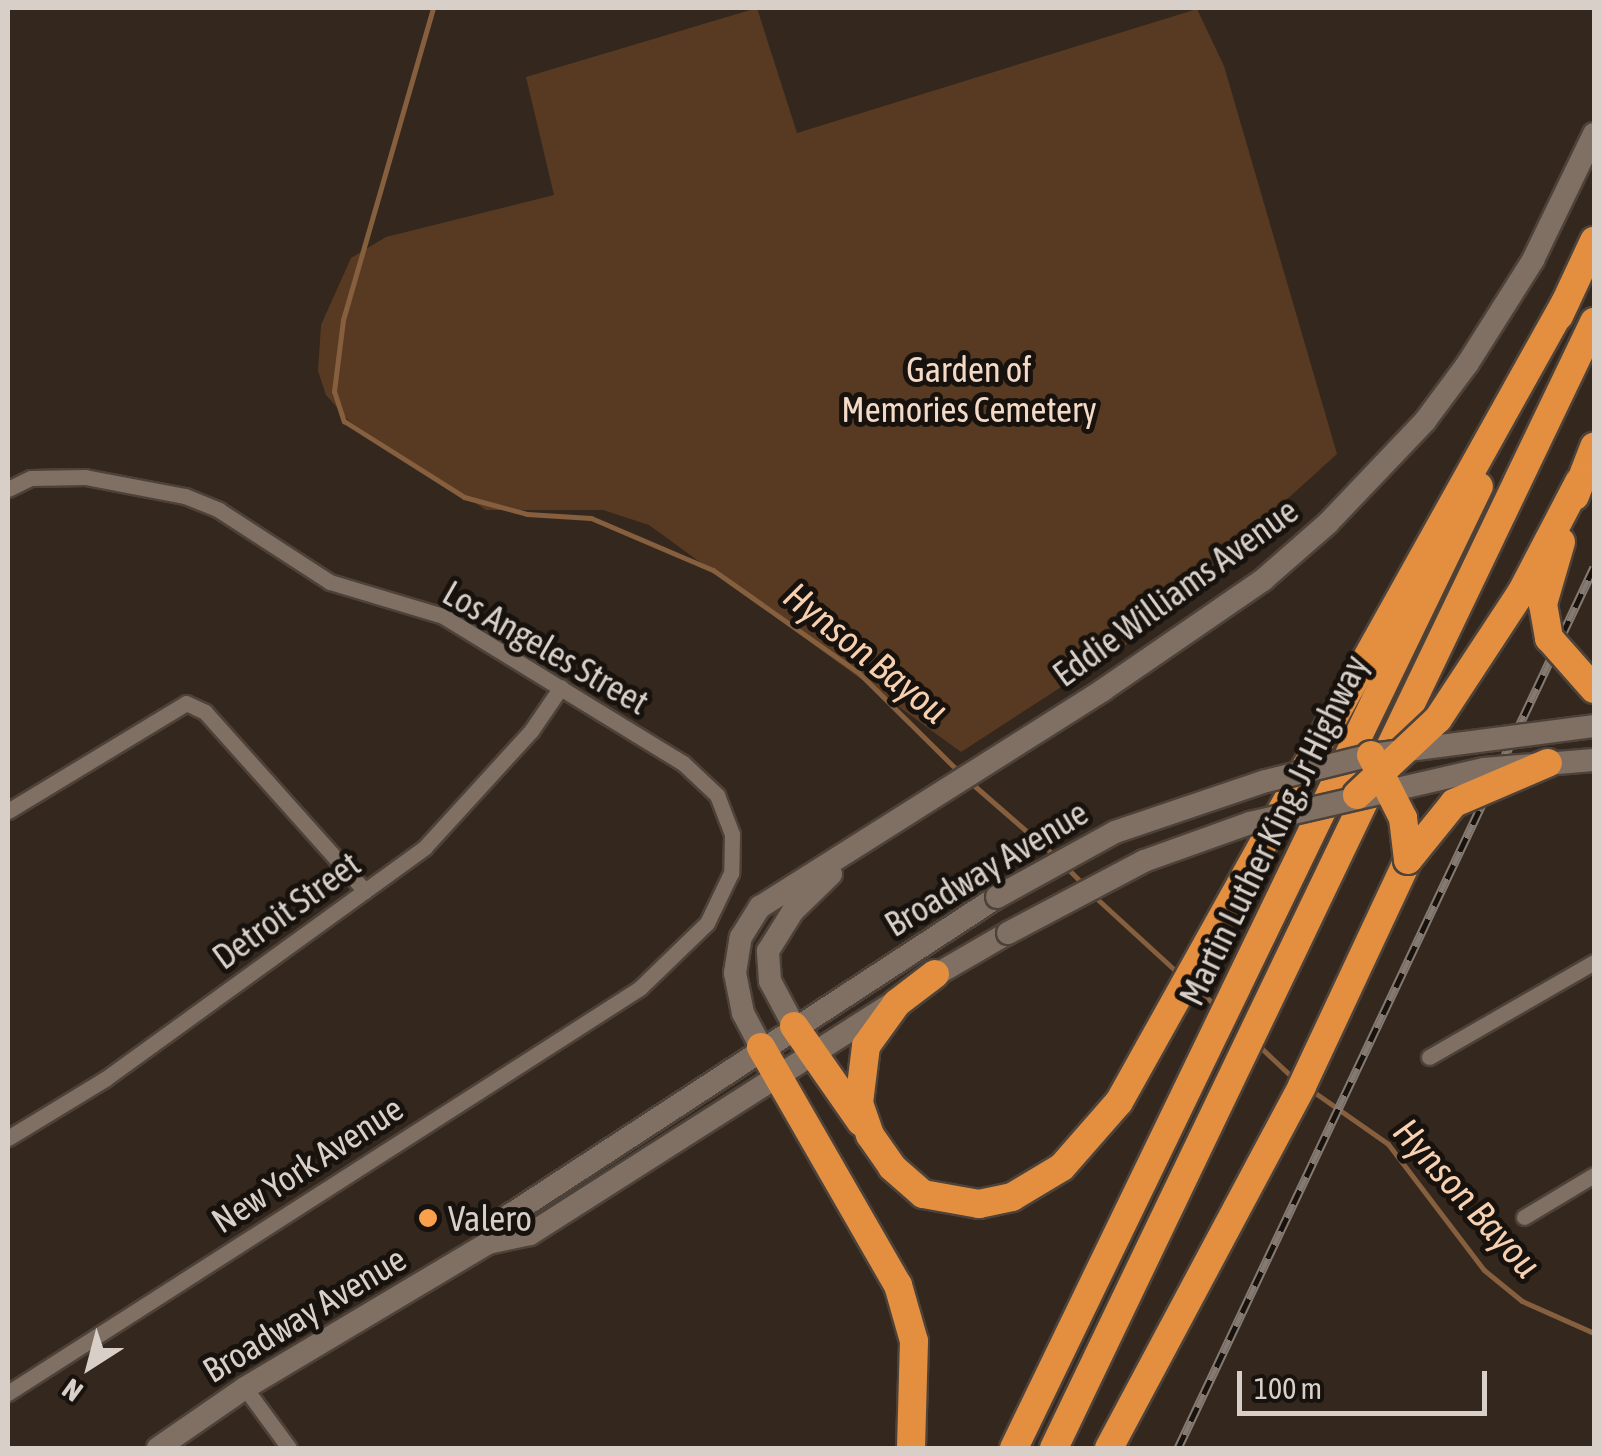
<!DOCTYPE html>
<html>
<head>
<meta charset="utf-8">
<style>
	body { margin:0 }
	#map { position:relative; width:1602px; height:1456px; overflow:hidden; background:#34271d; font-family:"Asap Condensed",sans-serif }
	div>[style] { position:absolute }
	.green>* { inset:0; background:#573a21 }
	.stream>* { height:5px; margin:-2.5px; padding:0 2.5px; transform-origin:2.5px; border-radius:2.5px; background:#865f3e }
	.roads { filter:drop-shadow(2px 0 #4d4239) drop-shadow(-2px 0 #4d4239) drop-shadow(0 2px #4d4239) drop-shadow(0 -2px #4d4239) }
	.street>* { height:15px; margin:-7.5px; padding:0 7.5px; transform-origin:7.5px; border-radius:7.5px; background:#807064 }
	.secondary>* { height:22px; margin:-11px; padding:0 11px; transform-origin:11px; border-radius:11px; background:#807064 }
	.highway>* { height:28px; margin:-14px; padding:0 14px; transform-origin:14px; border-radius:14px; background:#e48f3f }
	.rail>* { height:9px; margin-top:-4.5px; transform-origin:0; background:repeating-linear-gradient(90deg,#17120d 0 15px,#857a72 0 30px); box-sizing:border-box; border-block:2px solid #857a72 }
	.bridges { filter:drop-shadow(2px 0 #4d4239) drop-shadow(-2px 0 #4d4239) drop-shadow(0 2px #4d4239) drop-shadow(0 -2px #4d4239) }
	.secondary-bridge>* { height:22px; margin:-11px; padding:0 11px; transform-origin:11px; border-radius:11px; background:#807064 }
	.highway-bridge>* { height:28px; margin:-14px; padding:0 14px; transform-origin:14px; border-radius:14px; background:#e48f3f }
	.dots>* { width:28px; height:28px; translate:-50% -50%; box-sizing:border-box; border:5px solid #17120d; border-radius:50% }
	span { translate:-50% -50%; white-space:nowrap; text-align:center; line-height:1.15; -webkit-text-stroke:10px #17120d; paint-order:stroke }
	.park-label { font-size:35px; color:#f5dbc7 }
	.street-label { font-size:35px; color:#d8cfc9 }
	.poi-label { font-size:35px; color:#d8cfc9 }
	.left { translate:0 -50%; text-align:left }
	.water-label { font-size:38px; color:#f7d0b1; font-style:italic }
	.frame { position:absolute; inset:0; border:10px solid #d8cfc9; pointer-events:none }
	.north { position:absolute; left:40px; top:1316px; width:100px; height:100px; -webkit-text-stroke:8px #17120d; paint-order:stroke; rotate:216deg; font-size:28px; font-weight:700; line-height:40px; text-align:center; color:#d8cfc9 }
	.north::after { content:''; display:block; margin:auto; width:35px; height:45px; background:#d8cfc9; clip-path:polygon(50% 0,100% 100%,50% 72%,0 100%) }
	.scale { position:absolute; left:1237px; top:1371px; width:250px; height:45px; box-sizing:border-box; border:5px solid #d8cfc9; border-top:0; padding-left:12px; font-size:30px; line-height:35px; white-space:nowrap; color:#d8cfc9; -webkit-text-stroke:8px #17120d; paint-order:stroke }
</style>
</head>
<body>
<div id="map">
	<div class="green">
		<i style="clip-path:polygon(757px 8px,797px 133px,1197px 9px,1224px 66px,1337px 454px,1126px 645px,961px 752px,649px 525px,603px 510px,486px 510px,349px 421px,326px 395px,318px 371px,321px 325px,351px 258px,386px 237px,554px 195px,526px 77px)"></i>
	</div>
	<div class="stream">
		<i style="left:433px;top:8px;width:325px;rotate:106.1deg"></i>
		<i style="left:343px;top:320px;width:72px;rotate:97.2deg"></i>
		<i style="left:334px;top:391px;width:32px;rotate:72deg"></i>
		<i style="left:344px;top:421px;width:142px;rotate:32.3deg"></i>
		<i style="left:464px;top:497px;width:65px;rotate:15.1deg"></i>
		<i style="left:527px;top:514px;width:64px;rotate:3.6deg"></i>
		<i style="left:591px;top:518px;width:133px;rotate:23.1deg"></i>
		<i style="left:713px;top:570px;width:179px;rotate:35.2deg"></i>
		<i style="left:859px;top:673px;width:139px;rotate:44.7deg"></i>
		<i style="left:970px;top:782px;width:114px;rotate:41.1deg"></i>
		<i style="left:1067px;top:868px;width:24px;rotate:45deg"></i>
		<i style="left:1095px;top:897px;width:114px;rotate:42.5deg"></i>
		<i style="left:1195px;top:987px;width:30px;rotate:42deg"></i>
		<i style="left:1258px;top:1045px;width:48px;rotate:43.3deg"></i>
		<i style="left:1311px;top:1090px;width:94px;rotate:35deg"></i>
		<i style="left:1388px;top:1144px;width:158px;rotate:52.7deg"></i>
		<i style="left:1484px;top:1270px;width:49px;rotate:39.2deg"></i>
		<i style="left:1522px;top:1301px;width:79px;rotate:24deg"></i>
	</div>
	<div class="roads">
		<div class="street">
			<i style="left:8px;top:489px;width:25px;rotate:-26deg"></i>
			<i style="left:31px;top:478px;width:54px;rotate:-1.1deg"></i>
			<i style="left:85px;top:477px;width:102px;rotate:10.8deg"></i>
			<i style="left:185px;top:496px;width:37px;rotate:22deg"></i>
			<i style="left:219px;top:510px;width:132px;rotate:33deg"></i>
			<i style="left:330px;top:582px;width:118px;rotate:16.7deg"></i>
			<i style="left:443px;top:616px;width:281px;rotate:31.5deg"></i>
			<i style="left:683px;top:763px;width:47px;rotate:43.3deg"></i>
			<i style="left:717px;top:795px;width:42px;rotate:69deg"></i>
			<i style="left:732px;top:834px;width:39px;rotate:91deg"></i>
			<i style="left:731px;top:873px;width:55px;rotate:115.6deg"></i>
			<i style="left:707px;top:923px;width:93px;rotate:135.9deg"></i>
			<i style="left:640px;top:988px;width:751px;rotate:147.35deg"></i>
			<i style="left:8px;top:811px;width:208px;rotate:-31.2deg"></i>
			<i style="left:186px;top:703px;width:21px;rotate:25deg"></i>
			<i style="left:205px;top:712px;width:240px;rotate:48.2deg"></i>
			<i style="left:1429px;top:1057px;width:190px;rotate:-29.9deg"></i>
			<i style="left:8px;top:1138px;width:114px;rotate:-31.3deg"></i>
			<i style="left:105px;top:1079px;width:395px;rotate:-35.9deg"></i>
			<i style="left:425px;top:847px;width:157px;rotate:-47.6deg"></i>
			<i style="left:531px;top:731px;width:53px;rotate:-55.7deg"></i>
			<i style="left:1524px;top:1217px;width:82px;rotate:-31deg"></i>
			<i style="left:245px;top:1388px;width:74px;rotate:53.7deg"></i>
		</div>
		<div class="secondary">
			<i style="left:920px;top:984px;width:102px;rotate:-30.1deg"></i>
			<i style="left:794px;top:1026px;width:51px;rotate:-118.1deg"></i>
			<i style="left:770px;top:981px;width:30px;rotate:-94deg"></i>
			<i style="left:768px;top:951px;width:47px;rotate:-58deg"></i>
			<i style="left:793px;top:911px;width:53px;rotate:-44.2deg"></i>
			<i style="left:761px;top:1047px;width:38px;rotate:-118deg"></i>
			<i style="left:743px;top:1013px;width:41px;rotate:-101.3deg"></i>
			<i style="left:735px;top:973px;width:36px;rotate:-81deg"></i>
			<i style="left:741px;top:937px;width:36px;rotate:-58deg"></i>
			<i style="left:760px;top:907px;width:406px;rotate:-32.3deg"></i>
			<i style="left:1103px;top:690px;width:194px;rotate:-34.5deg"></i>
			<i style="left:1263px;top:580px;width:86px;rotate:-41.2deg"></i>
			<i style="left:1328px;top:523px;width:141px;rotate:-46.4deg"></i>
			<i style="left:1425px;top:421px;width:72px;rotate:-53.4deg"></i>
			<i style="left:1468px;top:363px;width:122px;rotate:-57.7deg"></i>
			<i style="left:1533px;top:260px;width:140px;rotate:-64.2deg"></i>
			<i style="left:488px;top:1243px;width:36px;rotate:-52deg"></i>
			<i style="left:510px;top:1215px;width:582px;rotate:-33.14deg"></i>
			<i style="left:158px;top:1448px;width:106px;rotate:-34.6deg"></i>
			<i style="left:245px;top:1388px;width:283px;rotate:-30.8deg"></i>
			<i style="left:488px;top:1243px;width:43px;rotate:-12.1deg"></i>
			<i style="left:530px;top:1234px;width:427px;rotate:-32.5deg"></i>
		</div>
		<div class="highway">
			<i style="left:1559px;top:316px;width:83px;rotate:-65deg"></i>
			<i style="left:935px;top:974px;width:48px;rotate:142.7deg"></i>
			<i style="left:897px;top:1003px;width:53px;rotate:125.8deg"></i>
			<i style="left:866px;top:1046px;width:57px;rotate:97deg"></i>
			<i style="left:859px;top:1103px;width:34px;rotate:71deg"></i>
			<i style="left:870px;top:1135px;width:39px;rotate:55deg"></i>
			<i style="left:892px;top:1167px;width:41px;rotate:41.1deg"></i>
			<i style="left:923px;top:1194px;width:57px;rotate:10.1deg"></i>
			<i style="left:979px;top:1204px;width:34px;rotate:-12deg"></i>
			<i style="left:1012px;top:1197px;width:58px;rotate:-31deg"></i>
			<i style="left:1062px;top:1167px;width:86px;rotate:-48.8deg"></i>
			<i style="left:1119px;top:1102px;width:917px;rotate:-60.84deg"></i>
			<i style="left:794px;top:1026px;width:117px;rotate:55.1deg"></i>
			<i style="left:761px;top:1047px;width:275px;rotate:60.1deg"></i>
			<i style="left:898px;top:1285px;width:58px;rotate:74.1deg"></i>
			<i style="left:914px;top:1341px;width:107px;rotate:91.6deg"></i>
			<i style="left:1014px;top:1448px;width:1068px;rotate:-64.2deg"></i>
			<i style="left:1054px;top:1448px;width:1249px;rotate:-64.38deg"></i>
			<i style="left:1109px;top:1448px;width:410px;rotate:-61.9deg"></i>
			<i style="left:1302px;top:1086px;width:250px;rotate:-64.9deg"></i>
		</div>
	</div>
	<div class="rail">
		<i style="left:1178px;top:1448px;width:974px;rotate:-64.72deg"></i>
	</div>
	<div class="bridges">
		<div class="secondary-bridge">
			<i style="left:997px;top:897px;width:135px;rotate:-28.8deg"></i>
			<i style="left:1115px;top:832px;width:159px;rotate:-18.7deg"></i>
			<i style="left:1266px;top:781px;width:108px;rotate:-13.9deg"></i>
			<i style="left:1371px;top:755px;width:225px;rotate:-7.4deg"></i>
			<i style="left:1008px;top:933px;width:154px;rotate:-27.9deg"></i>
			<i style="left:1144px;top:861px;width:113px;rotate:-19.7deg"></i>
			<i style="left:1250px;top:823px;width:240px;rotate:-13deg"></i>
			<i style="left:1484px;top:769px;width:110px;rotate:-4.7deg"></i>
		</div>
		<div class="highway-bridge">
			<i style="left:1575px;top:496px;width:53px;rotate:-68.8deg"></i>
			<i style="left:1561px;top:542px;width:65px;rotate:106.2deg"></i>
			<i style="left:1543px;top:604px;width:35px;rotate:80deg"></i>
			<i style="left:1549px;top:638px;width:68px;rotate:48.6deg"></i>
			<i style="left:1371px;top:755px;width:71px;rotate:63.1deg"></i>
			<i style="left:1403px;top:818px;width:42px;rotate:83.2deg"></i>
			<i style="left:1357px;top:795px;width:111px;rotate:-43.2deg"></i>
			<i style="left:1438px;top:719px;width:153px;rotate:-56.7deg"></i>
			<i style="left:1522px;top:591px;width:123px;rotate:-62.4deg"></i>
			<i style="left:1408px;top:860px;width:73px;rotate:-51.1deg"></i>
			<i style="left:1454px;top:803px;width:102px;rotate:-23.1deg"></i>
		</div>
	</div>
	<div class="dots">
		<i style="left:428px;top:1218px;background:#f9a04d"></i>
	</div>
	<div class="park-label">
		<span style="left:969px;top:389px">Garden of<br>Memories Cemetery</span>
	</div>
	<div class="street-label">
		<span style="left:1175px;top:592px;rotate:-36deg">Eddie Williams Avenue</span>
		<span style="left:546px;top:647px;rotate:30deg">Los Angeles Street</span>
		<span style="left:1273px;top:830px;rotate:-64deg">Martin Luther King, Jr Highway</span>
		<span style="left:986px;top:868px;rotate:-31deg">Broadway Avenue</span>
		<span style="left:286px;top:910px;rotate:-36deg">Detroit Street</span>
		<span style="left:307px;top:1164px;rotate:-33deg">New York Avenue</span>
		<span style="left:304px;top:1314px;rotate:-31deg">Broadway Avenue</span>
	</div>
	<div class="poi-label">
		<span class="left" style="left:448px;top:1218px">Valero</span>
	</div>
	<div class="water-label">
		<span style="left:866px;top:653px;rotate:39deg">Hynson Bayou</span>
		<span style="left:1467px;top:1198px;rotate:48deg">Hynson Bayou</span>
	</div>
	<div class="frame"></div>
	<div class="north">N</div>
	<div class="scale">100 m</div>
</div>
</body>
</html>
